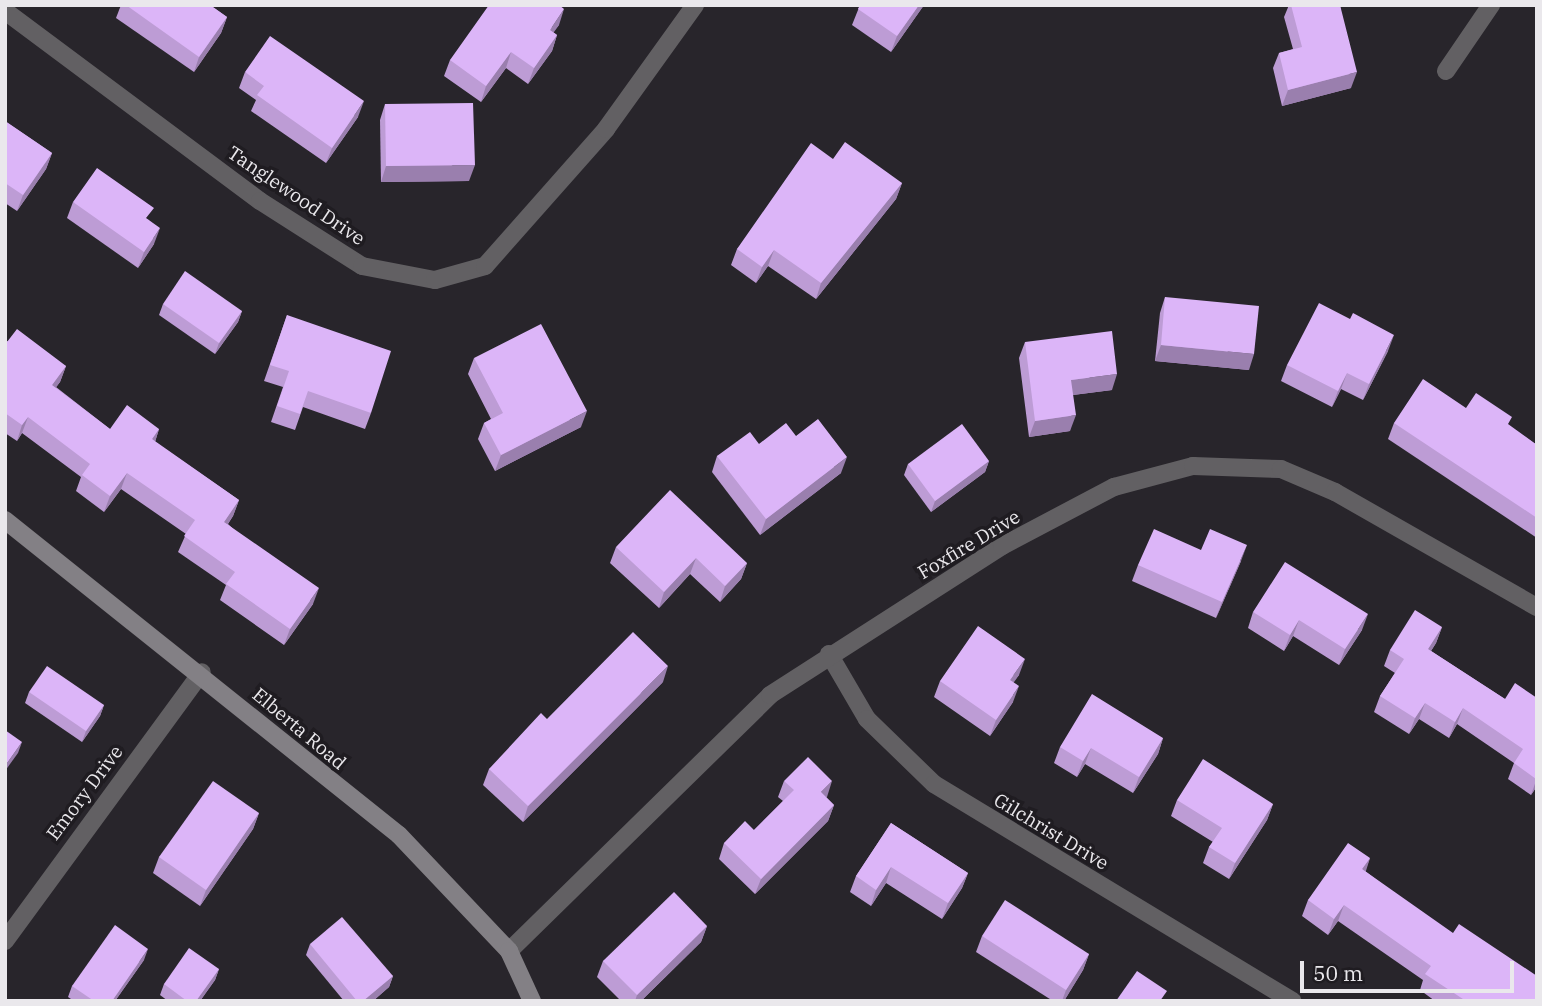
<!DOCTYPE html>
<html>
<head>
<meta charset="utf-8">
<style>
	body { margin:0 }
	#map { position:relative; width:1542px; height:1006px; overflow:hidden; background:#28252b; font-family:"IBM Plex Serif",serif }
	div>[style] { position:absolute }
	.street>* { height:18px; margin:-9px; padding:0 9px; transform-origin:9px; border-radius:9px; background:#626063 }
	.secondary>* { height:18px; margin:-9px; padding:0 9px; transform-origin:9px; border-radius:9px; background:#838085 }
	.wall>* { inset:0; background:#bd9cd5 }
	.shaded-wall>* { inset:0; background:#9a7fae }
	.building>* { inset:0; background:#dcb5f8 }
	span { translate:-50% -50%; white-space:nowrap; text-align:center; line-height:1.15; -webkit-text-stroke:7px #1f1c21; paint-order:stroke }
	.street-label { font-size:19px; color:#eae8ec }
	.frame { position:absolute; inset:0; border:7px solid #eae8ec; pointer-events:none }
	.scale { position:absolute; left:1300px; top:961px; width:214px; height:32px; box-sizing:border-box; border:4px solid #eae8ec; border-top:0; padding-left:9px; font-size:21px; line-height:24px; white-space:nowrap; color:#eae8ec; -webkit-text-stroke:5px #1f1c21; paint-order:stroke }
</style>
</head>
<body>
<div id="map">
	<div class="street">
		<i style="left:5px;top:11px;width:318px;rotate:36.7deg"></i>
		<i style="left:260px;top:201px;width:121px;rotate:32.5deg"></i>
		<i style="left:362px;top:266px;width:74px;rotate:10.9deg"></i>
		<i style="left:435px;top:280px;width:52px;rotate:-15.6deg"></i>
		<i style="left:485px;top:266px;width:183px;rotate:-48.5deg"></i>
		<i style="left:606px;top:129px;width:153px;rotate:-54.3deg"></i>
		<i style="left:1446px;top:71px;width:80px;rotate:-55.7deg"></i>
		<i style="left:829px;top:654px;width:75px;rotate:59.7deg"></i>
		<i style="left:867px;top:719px;width:93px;rotate:44.1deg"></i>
		<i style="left:934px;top:784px;width:419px;rotate:31.2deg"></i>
		<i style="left:5px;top:941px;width:333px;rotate:-53.8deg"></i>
		<i style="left:509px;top:951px;width:366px;rotate:-44.4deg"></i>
		<i style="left:770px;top:695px;width:276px;rotate:-32.7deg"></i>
		<i style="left:1002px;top:546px;width:127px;rotate:-27.8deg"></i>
		<i style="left:1114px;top:487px;width:82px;rotate:-14.9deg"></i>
		<i style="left:1193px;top:466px;width:88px;rotate:2deg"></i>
		<i style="left:1281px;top:469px;width:59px;rotate:23.1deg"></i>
		<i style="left:1335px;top:492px;width:232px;rotate:29.7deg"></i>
	</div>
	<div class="secondary">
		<i style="left:5px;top:520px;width:504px;rotate:38.64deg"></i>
		<i style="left:399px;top:835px;width:160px;rotate:46.5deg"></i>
		<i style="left:509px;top:951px;width:55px;rotate:65.3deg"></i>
	</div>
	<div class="wall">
		<i style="clip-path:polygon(121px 5px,210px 5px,227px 17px,221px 33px,194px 72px,116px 18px)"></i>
		<i style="clip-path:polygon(860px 5px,924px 5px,891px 52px,852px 25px)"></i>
		<i style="clip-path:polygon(1289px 5px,1340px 5px,1351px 88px,1282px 106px,1273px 68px,1279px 53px,1293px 49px,1284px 17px)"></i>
		<i style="clip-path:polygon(559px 25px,553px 32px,557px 35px,552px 51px,528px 84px,506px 68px,481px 102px,444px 76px,450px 60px)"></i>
		<i style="clip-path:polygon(245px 72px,358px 117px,326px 163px,251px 111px,256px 100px,239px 88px)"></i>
		<i style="clip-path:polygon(385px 104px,469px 181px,381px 182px,380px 120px)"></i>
		<i style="clip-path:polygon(5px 121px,52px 153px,46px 169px,17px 211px,5px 203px)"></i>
		<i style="clip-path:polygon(833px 159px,902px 183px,896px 199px,816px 299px,768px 266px,756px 283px,731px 265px,737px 249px)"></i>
		<i style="clip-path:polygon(73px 202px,149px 220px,154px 244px,138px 268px,67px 218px)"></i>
		<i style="clip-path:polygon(1165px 297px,1249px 370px,1155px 361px,1160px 313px)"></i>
		<i style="clip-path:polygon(163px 304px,242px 311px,238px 322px,215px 354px,159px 315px)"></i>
		<i style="clip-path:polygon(287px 315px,371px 413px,365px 429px,303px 407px,295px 430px,271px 422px,283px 387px,264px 381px)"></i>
		<i style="clip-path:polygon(5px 340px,66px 366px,60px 382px,56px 387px,110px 429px,159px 429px,155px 442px,239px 500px,233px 516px,228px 524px,313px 604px,284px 645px,220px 600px,226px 585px,178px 552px,186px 534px,121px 489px,104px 512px,76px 491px,81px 477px,22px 433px,17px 441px,5px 433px)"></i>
		<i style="clip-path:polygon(1025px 342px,1112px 390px,1073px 395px,1070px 431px,1029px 437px,1019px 358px)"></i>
		<i style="clip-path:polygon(1388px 351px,1363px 400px,1341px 389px,1332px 407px,1281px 381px,1287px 365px)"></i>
		<i style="clip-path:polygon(474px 358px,581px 427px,495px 471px,478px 439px,484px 423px,491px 419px,468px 374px)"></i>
		<i style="clip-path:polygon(1466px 408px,1509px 426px,1537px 445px,1537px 538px,1388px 439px,1394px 423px)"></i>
		<i style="clip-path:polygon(796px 436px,841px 473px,760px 535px,712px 472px,717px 456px,759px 444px)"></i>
		<i style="clip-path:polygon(989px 461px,985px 472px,931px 512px,904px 475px,908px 464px)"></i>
		<i style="clip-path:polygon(616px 547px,747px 563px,741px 579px,720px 602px,690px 574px,659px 608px,610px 563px)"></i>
		<i style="clip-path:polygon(1201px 550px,1241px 561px,1216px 618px,1132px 581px,1138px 565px)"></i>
		<i style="clip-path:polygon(1253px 612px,1362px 630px,1339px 665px,1293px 636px,1284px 651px,1248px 628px)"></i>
		<i style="clip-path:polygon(1442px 627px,1436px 643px,1431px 651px,1505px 699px,1537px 698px,1537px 786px,1531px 795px,1508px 779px,1514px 763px,1457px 724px,1449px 738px,1419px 719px,1409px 734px,1374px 712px,1380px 696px,1395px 673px,1384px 666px,1390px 650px)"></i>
		<i style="clip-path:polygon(1019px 675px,1013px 682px,1013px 702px,990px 736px,934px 697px,940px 681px)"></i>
		<i style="clip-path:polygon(663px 682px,523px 822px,483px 785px,489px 769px)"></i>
		<i style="clip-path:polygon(29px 692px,104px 705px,100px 716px,82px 742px,25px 703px)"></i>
		<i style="clip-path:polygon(1163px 738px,1158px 754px,1133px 793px,1085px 764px,1077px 777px,1054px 763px,1060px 747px)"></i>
		<i style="clip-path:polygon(784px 781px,826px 797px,834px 805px,828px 821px,755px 894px,719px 859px,724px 843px,754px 830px,783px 801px,778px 797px)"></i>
		<i style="clip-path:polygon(1177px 800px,1273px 804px,1267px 820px,1229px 879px,1203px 863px,1209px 847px,1213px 842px,1171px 816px)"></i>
		<i style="clip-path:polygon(259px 813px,253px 829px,200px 906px,153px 873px,159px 857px)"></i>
		<i style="clip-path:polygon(891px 823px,968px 873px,962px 888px,942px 919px,886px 883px,871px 906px,850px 892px,856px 876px)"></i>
		<i style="clip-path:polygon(1370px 858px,1365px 871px,1537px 1001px,1435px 1001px,1420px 990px,1423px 980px,1338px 921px,1328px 935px,1302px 916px,1308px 900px)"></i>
		<i style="clip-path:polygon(707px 926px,701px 942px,641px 1001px,621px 1001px,597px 977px,603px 961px)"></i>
		<i style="clip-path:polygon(982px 936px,1089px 954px,1083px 970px,1064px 1001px,1053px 1001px,976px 952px)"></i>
		<i style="clip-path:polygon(310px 944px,393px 976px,389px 987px,373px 1001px,344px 1001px,306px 955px)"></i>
		<i style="clip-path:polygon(144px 960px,115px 1001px,74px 1001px,68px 997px,72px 986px)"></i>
		<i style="clip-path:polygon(219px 969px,215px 980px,200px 1001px,168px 1001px,160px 995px,164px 984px)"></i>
	</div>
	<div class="shaded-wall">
		<i style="clip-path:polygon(919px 5px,924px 5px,891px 52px,897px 36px)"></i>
		<i style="clip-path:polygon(564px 9px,559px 25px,544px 46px,550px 30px)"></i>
		<i style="clip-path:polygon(227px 17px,221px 33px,194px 72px,199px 57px)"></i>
		<i style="clip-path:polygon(557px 35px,552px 51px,528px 84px,534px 68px)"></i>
		<i style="clip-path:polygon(511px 52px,506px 68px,481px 102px,486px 86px)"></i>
		<i style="clip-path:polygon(1357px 72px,1351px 88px,1282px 106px,1288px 90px)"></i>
		<i style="clip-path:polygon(364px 101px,358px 117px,326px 163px,332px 148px)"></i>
		<i style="clip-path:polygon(52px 153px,46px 169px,17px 211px,23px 195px)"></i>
		<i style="clip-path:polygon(475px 165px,469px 181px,381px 182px,386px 166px)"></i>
		<i style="clip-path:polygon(902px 183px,896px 199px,816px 299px,821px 283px)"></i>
		<i style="clip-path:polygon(160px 228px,154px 244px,138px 268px,144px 252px)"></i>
		<i style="clip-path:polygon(774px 250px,768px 266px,756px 283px,762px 267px)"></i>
		<i style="clip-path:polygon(242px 311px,238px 322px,215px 354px,219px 343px)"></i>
		<i style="clip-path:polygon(1394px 335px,1388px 351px,1363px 400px,1369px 384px)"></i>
		<i style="clip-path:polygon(1161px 345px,1254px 354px,1249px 370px,1155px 361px)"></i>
		<i style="clip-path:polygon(66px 366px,60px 382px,46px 401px,52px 385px)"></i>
		<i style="clip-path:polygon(1347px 373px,1341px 389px,1332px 407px,1338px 391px)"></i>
		<i style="clip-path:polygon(1117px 374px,1112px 390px,1065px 396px,1071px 380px)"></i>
		<i style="clip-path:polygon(587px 411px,581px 427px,495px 471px,501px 455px)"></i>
		<i style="clip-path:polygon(1076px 415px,1070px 431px,1029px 437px,1035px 421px)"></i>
		<i style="clip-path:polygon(28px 417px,22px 433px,17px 441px,22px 425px)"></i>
		<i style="clip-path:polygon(159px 429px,154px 445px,152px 439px)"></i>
		<i style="clip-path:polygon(847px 457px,841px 473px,760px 535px,766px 519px)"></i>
		<i style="clip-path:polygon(989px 461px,985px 472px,931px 512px,935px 501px)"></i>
		<i style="clip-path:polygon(127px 473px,121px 489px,104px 512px,110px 496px)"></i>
		<i style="clip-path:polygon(239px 500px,233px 516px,218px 538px,224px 522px)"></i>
		<i style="clip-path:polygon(1247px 545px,1241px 561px,1216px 618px,1222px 602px)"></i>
		<i style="clip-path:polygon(696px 558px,690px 574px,659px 608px,664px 592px)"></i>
		<i style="clip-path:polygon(747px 563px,741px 579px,720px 602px,725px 586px)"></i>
		<i style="clip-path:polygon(319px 588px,313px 604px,284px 645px,290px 629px)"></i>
		<i style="clip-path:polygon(1368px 614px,1362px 630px,1339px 665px,1345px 649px)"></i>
		<i style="clip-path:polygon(1299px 620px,1293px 636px,1284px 651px,1290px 635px)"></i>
		<i style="clip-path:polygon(1442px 627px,1436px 643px,1422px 665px,1428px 649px)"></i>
		<i style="clip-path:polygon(1025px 659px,1019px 675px,1004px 696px,1010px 680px)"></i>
		<i style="clip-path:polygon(668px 666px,663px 682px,523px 822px,528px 806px)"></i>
		<i style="clip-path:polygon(1019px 686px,1013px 702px,990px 736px,996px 720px)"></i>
		<i style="clip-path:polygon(1425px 703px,1419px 719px,1409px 734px,1415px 718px)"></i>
		<i style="clip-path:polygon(104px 705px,100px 716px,82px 742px,86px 731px)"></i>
		<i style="clip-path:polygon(1463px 708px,1457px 724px,1449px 738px,1455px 722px)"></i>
		<i style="clip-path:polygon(1163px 738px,1158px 754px,1133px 793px,1139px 777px)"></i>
		<i style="clip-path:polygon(22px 742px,18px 753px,5px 771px,5px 766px)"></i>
		<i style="clip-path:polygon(1091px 748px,1085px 764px,1077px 777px,1083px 761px)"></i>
		<i style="clip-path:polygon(1537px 778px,1537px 786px,1531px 795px)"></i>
		<i style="clip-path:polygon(832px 781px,827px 797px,815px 808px,821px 792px)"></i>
		<i style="clip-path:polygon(1273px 804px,1267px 820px,1229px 879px,1235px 863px)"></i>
		<i style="clip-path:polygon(834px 805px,828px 821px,755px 894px,761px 879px)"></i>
		<i style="clip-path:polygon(259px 813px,253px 829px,200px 906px,206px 890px)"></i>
		<i style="clip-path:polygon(1370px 858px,1365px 874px,1362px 869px)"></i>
		<i style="clip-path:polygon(891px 867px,886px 883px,871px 906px,876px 890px)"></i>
		<i style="clip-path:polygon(968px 873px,962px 888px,942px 919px,948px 903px)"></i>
		<i style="clip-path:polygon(1344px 905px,1338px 921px,1328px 935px,1334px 919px)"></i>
		<i style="clip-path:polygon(707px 926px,701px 942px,641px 1001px,635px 1001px,637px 995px)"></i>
		<i style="clip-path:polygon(148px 949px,144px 960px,115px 1001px,112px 1001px)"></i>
		<i style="clip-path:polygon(1089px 954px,1083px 970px,1064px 1001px,1062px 1001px,1066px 990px)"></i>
		<i style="clip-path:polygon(219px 969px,215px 980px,200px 1001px,196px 1001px)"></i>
		<i style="clip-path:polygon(393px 976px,389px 987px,373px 1001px,363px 1001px)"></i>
	</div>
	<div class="building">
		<i style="clip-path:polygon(126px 5px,210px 5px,227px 17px,199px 57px)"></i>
		<i style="clip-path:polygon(489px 5px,559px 5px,564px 9px,550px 30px,557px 35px,534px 68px,511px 52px,486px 86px,450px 60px)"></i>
		<i style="clip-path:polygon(860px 5px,919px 5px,897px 36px,858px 9px)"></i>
		<i style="clip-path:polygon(1291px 5px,1340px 5px,1357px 72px,1288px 90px,1279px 53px,1302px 47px)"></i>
		<i style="clip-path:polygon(270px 36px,364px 101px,332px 148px,257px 95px,264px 86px,245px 72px)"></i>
		<i style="clip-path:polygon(473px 103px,475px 165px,386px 166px,385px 104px)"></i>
		<i style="clip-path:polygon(5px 121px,52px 153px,23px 195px,5px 183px)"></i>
		<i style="clip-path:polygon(845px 142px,902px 183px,821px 283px,774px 250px,762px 267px,737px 249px,811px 143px,833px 159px)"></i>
		<i style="clip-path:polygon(97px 168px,154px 208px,146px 218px,160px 228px,144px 252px,73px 202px)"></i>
		<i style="clip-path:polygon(185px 271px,242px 311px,219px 343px,163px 304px)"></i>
		<i style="clip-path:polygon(1165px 297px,1259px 306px,1254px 354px,1161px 345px)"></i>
		<i style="clip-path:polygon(1319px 303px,1350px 319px,1353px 313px,1394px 335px,1369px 384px,1347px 373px,1338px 391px,1287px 365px)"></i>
		<i style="clip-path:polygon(287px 315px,391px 351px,371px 413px,308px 391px,300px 414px,277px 406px,289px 371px,270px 365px)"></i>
		<i style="clip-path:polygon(541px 324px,587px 411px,501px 455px,484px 423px,503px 413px,474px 358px)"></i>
		<i style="clip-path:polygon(17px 329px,66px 366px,52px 385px,110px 429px,127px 405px,159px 429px,152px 439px,239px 500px,224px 522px,319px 588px,290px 629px,226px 584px,235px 572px,184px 536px,195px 520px,127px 473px,110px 496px,82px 475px,90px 464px,28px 417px,22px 425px,5px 413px,5px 340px,7px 342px)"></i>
		<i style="clip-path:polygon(1112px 331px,1117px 374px,1071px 380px,1076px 415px,1035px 421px,1025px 342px)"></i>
		<i style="clip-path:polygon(1423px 379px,1466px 408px,1476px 393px,1512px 417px,1508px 424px,1537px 445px,1537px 518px,1394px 423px)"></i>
		<i style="clip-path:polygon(818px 419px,847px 457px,766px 519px,717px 456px,750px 432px,759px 444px,786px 423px,796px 436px)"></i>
		<i style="clip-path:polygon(962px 424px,989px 461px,935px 501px,908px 464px)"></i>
		<i style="clip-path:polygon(670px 490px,747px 563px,725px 586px,696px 558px,664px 592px,616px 547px)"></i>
		<i style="clip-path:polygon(1154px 529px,1201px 550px,1210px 529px,1247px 545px,1222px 602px,1138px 565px)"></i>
		<i style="clip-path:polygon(1285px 562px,1368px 614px,1345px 649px,1299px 620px,1290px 635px,1253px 612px)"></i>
		<i style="clip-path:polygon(1415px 610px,1442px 627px,1428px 649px,1505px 699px,1515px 683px,1537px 698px,1536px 779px,1514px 763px,1523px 749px,1463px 708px,1455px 722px,1425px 703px,1415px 718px,1380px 696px,1404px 659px,1390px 650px)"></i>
		<i style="clip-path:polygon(978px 626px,1025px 659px,1010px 680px,1019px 686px,996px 720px,940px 681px)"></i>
		<i style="clip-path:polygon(633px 632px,668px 666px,528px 806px,489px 769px,541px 713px,547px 719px)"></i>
		<i style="clip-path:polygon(47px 666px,104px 705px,86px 731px,29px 692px)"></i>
		<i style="clip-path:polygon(1092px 694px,1163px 738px,1139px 777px,1091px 748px,1083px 761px,1060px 747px)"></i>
		<i style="clip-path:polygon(5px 730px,22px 742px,5px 766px)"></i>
		<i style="clip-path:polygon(808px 757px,832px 781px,821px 792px,834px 805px,761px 879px,724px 843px,745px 821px,754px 830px,794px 790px,784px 781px)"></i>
		<i style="clip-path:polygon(1203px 759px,1273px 804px,1235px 863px,1209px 847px,1222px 828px,1177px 800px)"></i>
		<i style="clip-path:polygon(213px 781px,259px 813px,206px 890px,159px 857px)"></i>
		<i style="clip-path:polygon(891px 823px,968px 873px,948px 903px,891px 867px,876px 890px,856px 876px)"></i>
		<i style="clip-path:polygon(1348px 843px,1370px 858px,1362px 869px,1453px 933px,1459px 924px,1537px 976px,1537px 1001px,1466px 1001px,1425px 974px,1431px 966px,1344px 905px,1334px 919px,1308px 900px)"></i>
		<i style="clip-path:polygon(674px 892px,707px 926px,637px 995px,603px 961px)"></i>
		<i style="clip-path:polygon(1005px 900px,1089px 954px,1066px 990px,982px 936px)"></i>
		<i style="clip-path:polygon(342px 917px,393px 976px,363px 1001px,357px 1001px,310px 944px)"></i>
		<i style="clip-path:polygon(115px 925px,148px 949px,112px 1001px,94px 1001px,72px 986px)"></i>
		<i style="clip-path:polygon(189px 948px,219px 969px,196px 1001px,187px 1001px,164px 984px)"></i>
		<i style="clip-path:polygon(1137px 971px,1167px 991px,1160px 1001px,1116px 1001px)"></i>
	</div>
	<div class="street-label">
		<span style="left:296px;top:196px;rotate:34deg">Tanglewood Drive</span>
		<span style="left:969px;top:545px;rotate:-31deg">Foxfire Drive</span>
		<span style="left:299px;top:729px;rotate:40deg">Elberta Road</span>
		<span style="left:85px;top:793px;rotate:-53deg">Emory Drive</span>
		<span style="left:1051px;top:832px;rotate:31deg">Gilchrist Drive</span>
	</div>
	<div class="frame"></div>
	<div class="scale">50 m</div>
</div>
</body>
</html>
